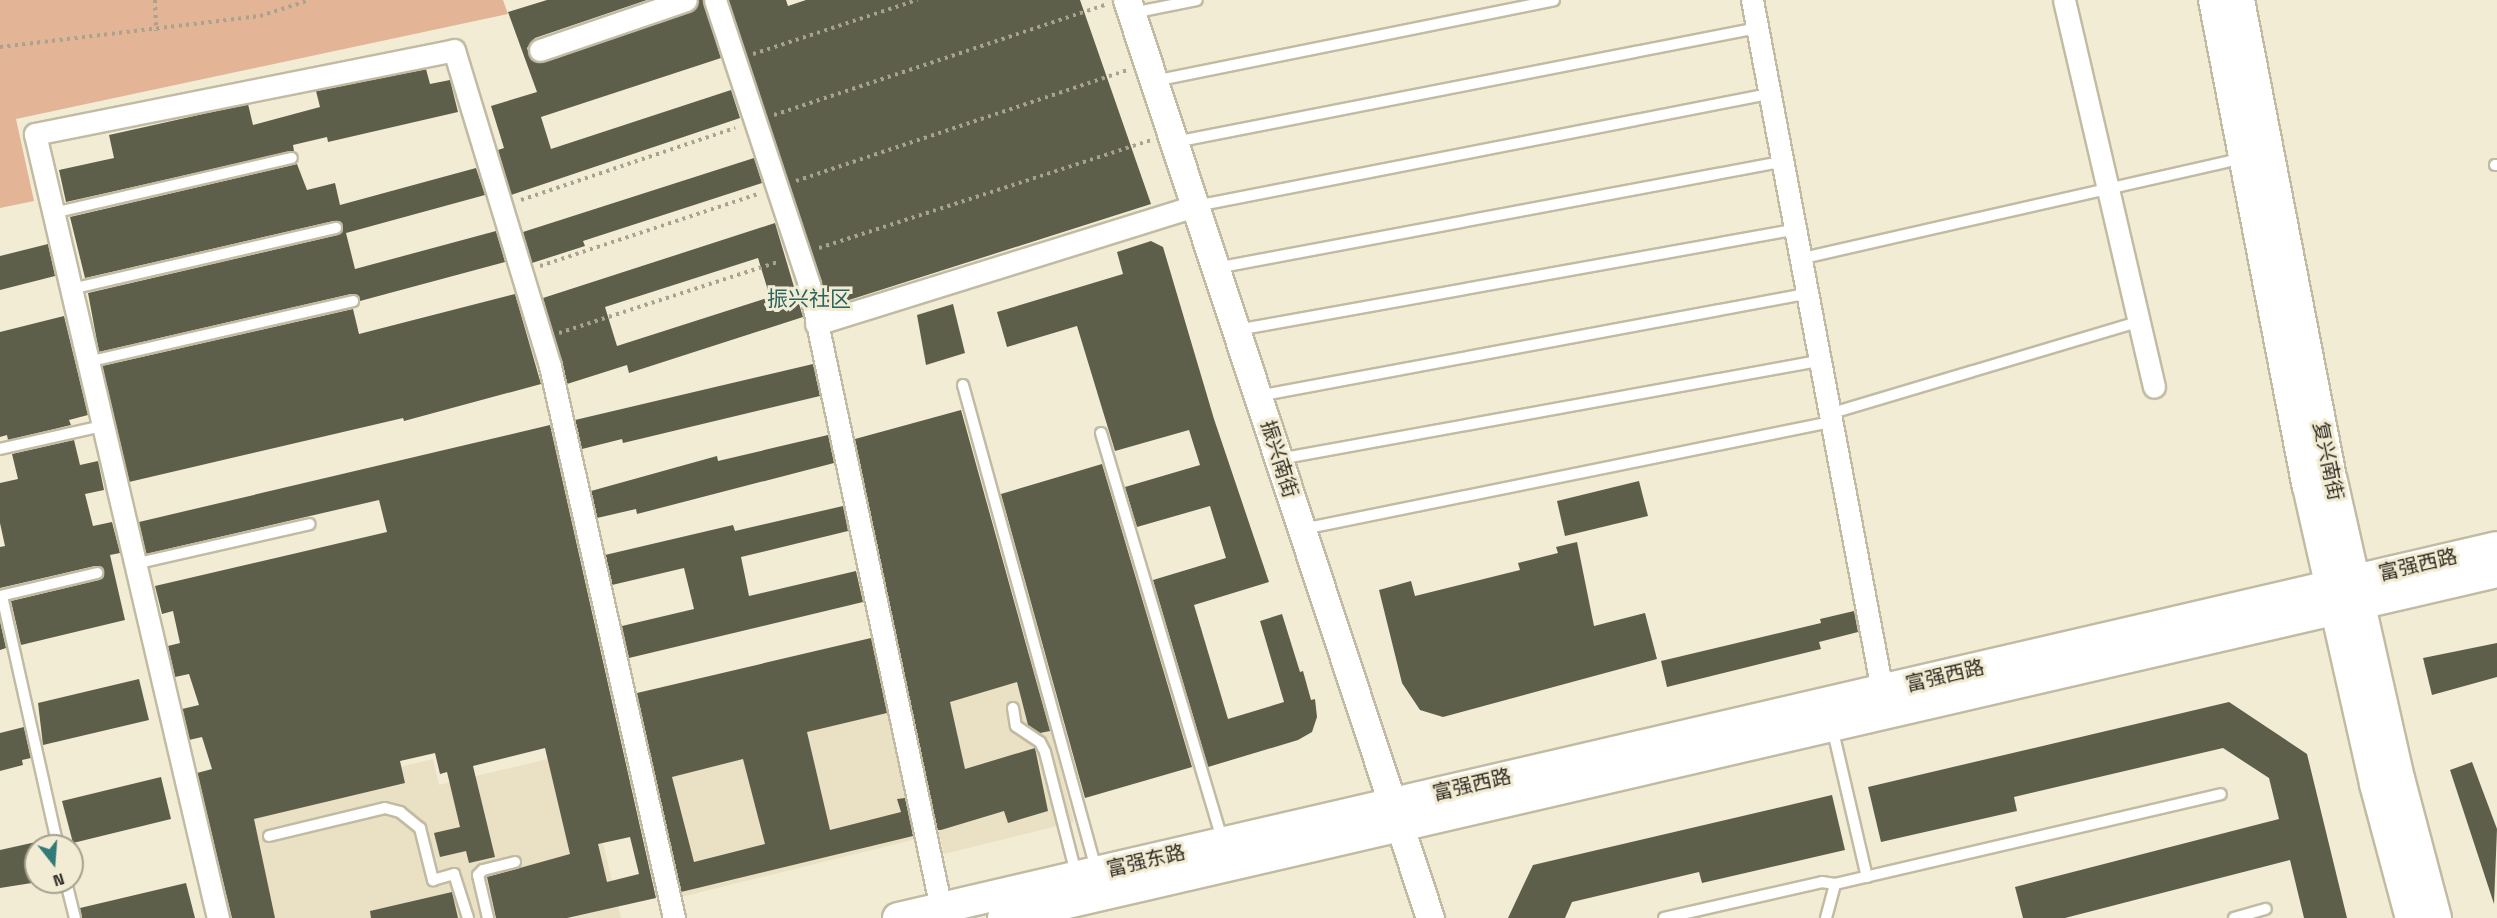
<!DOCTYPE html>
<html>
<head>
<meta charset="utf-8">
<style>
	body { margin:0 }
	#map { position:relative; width:2497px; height:918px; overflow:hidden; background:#f3ecd4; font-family:"Space Grotesk","Noto Sans SC",sans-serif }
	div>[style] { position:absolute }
	.built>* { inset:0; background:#eae0c3 }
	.green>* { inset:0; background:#e4b497 }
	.building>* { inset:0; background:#5d5f4b }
	.path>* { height:4px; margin-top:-2px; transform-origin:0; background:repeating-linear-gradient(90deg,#a8a290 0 3px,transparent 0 7.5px) }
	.roads { filter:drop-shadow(2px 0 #c1bba4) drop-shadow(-2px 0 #c1bba4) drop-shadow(0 2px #c1bba4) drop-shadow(0 -2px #c1bba4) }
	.service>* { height:10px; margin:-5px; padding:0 5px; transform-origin:5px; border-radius:5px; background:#fff }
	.minor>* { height:21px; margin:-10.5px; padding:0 10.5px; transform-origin:10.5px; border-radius:10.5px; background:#fff }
	.tertiary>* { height:27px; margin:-13.5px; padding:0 13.5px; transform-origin:13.5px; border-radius:13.5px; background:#fff }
	.secondary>* { height:30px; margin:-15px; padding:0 15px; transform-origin:15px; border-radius:15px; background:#fff }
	span { translate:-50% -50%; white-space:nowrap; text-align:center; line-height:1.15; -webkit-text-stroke:6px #f3ecd4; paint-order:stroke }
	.street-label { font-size:20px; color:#2f2c24 }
	.neighbourhood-label { font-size:21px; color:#296361 }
	.north { position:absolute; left:24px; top:834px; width:60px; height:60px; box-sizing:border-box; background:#f3ecd4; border:2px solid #a59f8e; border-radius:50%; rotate:163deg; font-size:16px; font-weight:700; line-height:24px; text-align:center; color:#2f2c24 }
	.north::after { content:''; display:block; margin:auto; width:21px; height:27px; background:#317a78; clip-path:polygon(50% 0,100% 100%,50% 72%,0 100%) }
</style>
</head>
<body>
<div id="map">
	<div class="built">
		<i style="clip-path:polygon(1032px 657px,1074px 822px,944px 854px,905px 692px)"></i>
		<i style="clip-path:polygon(886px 673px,921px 838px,677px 898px,637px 735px)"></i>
		<i style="clip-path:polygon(581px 751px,621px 918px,228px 918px,203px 814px,433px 759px,439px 785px)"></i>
	</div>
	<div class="green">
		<i style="clip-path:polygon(0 0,503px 0,508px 14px,16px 119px,34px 201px,0 208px)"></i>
	</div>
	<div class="building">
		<i style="clip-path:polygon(547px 0,647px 0,535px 38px,527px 48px,531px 59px,537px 62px,690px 12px,698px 0,703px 0,721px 58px,541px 117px,551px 149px,731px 90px,740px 118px,511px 195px,498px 150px,504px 148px,491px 106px,537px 92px,508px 12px)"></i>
		<i style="clip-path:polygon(728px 0,786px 0,788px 6px,806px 0,1080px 0,1151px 204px,827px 307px)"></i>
		<i style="clip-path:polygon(426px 69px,430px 84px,450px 80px,458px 112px,328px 142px,327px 137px,293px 145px,294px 151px,66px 202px,59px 170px,114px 158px,109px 135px,248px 104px,253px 125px,320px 107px,316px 91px)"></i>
		<i style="clip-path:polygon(754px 158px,762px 183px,583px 241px,585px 246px,532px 263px,523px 232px)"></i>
		<i style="clip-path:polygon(297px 164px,307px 190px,335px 183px,340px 205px,476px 168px,485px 195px,346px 233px,355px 269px,496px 231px,505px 262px,360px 301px,351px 294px,99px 352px,88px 293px,338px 235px,343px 227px,334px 221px,85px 278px,70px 217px)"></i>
		<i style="clip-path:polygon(evenodd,775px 223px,803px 317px,629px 373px,627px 365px,567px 384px,543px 298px,775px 223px,758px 258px,770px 297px,617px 346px,605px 307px,758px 258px)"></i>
		<i style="clip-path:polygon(1151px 241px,1163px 247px,1214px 419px,1269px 582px,1194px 605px,1228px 719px,1284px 702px,1260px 621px,1282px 614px,1300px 672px,1303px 671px,1311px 700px,1315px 699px,1317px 717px,1312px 732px,1298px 740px,1208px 767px,1153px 580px,1226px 558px,1210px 506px,1137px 527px,1125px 487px,1200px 465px,1189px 430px,1115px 451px,1077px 326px,1007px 347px,997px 312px,1123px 274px,1117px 252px)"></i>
		<i style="clip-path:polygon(48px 244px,55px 276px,0 290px,0 256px)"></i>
		<i style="clip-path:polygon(515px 294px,541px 384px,404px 421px,403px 418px,129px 482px,102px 366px,353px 309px,359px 334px)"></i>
		<i style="clip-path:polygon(953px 304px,965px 353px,926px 365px,917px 315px)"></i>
		<i style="clip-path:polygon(64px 316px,88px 415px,69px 420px,71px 425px,8px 440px,7px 435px,0 437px,0 332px)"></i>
		<i style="clip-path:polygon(813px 364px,820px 396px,623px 443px,622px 439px,582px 449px,575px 420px)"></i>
		<i style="clip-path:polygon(961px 410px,1050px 731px,1040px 733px,1028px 725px,1017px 682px,950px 702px,965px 769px,1035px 748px,1048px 811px,1008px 823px,1004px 811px,941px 830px,937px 830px,855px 439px)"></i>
		<i style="clip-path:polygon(evenodd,550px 425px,656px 898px,567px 918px,496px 918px,487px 877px,570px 854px,545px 748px,473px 766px,495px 857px,469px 863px,466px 851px,440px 857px,434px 833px,460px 827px,447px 772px,440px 774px,435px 753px,400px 761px,405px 783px,254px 819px,275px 918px,232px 918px,197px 773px,212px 769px,202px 737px,189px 740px,182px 709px,199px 705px,189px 674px,175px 677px,168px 646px,180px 643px,173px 611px,162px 614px,155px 586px,387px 532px,379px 500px,146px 554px,139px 522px,550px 425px,630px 837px,639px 874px,607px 882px,598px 844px,630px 837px)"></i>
		<i style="clip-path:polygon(828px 435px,834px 463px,637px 514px,636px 509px,597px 518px,591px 491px,717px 456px,718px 461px)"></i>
		<i style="clip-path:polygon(74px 440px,80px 465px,98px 461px,104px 490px,85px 494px,93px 526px,112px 522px,120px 553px,110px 555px,125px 620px,21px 645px,11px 601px,99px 580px,104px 575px,102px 567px,95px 566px,0 588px,0 547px,5px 546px,0 523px,0 483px,18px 479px,12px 454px)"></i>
		<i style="clip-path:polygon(1102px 464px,1192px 767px,1085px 798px,1001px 494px)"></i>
		<i style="clip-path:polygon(1639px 481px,1648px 516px,1565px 536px,1557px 501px)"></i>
		<i style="clip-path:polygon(843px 506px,848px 531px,741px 557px,749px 596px,856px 571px,863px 602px,629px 658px,622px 626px,694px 609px,684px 568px,612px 585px,605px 555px,733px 525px,735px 531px)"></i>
		<i style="clip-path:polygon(1577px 542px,1594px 626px,1645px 613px,1657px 659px,1443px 717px,1420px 710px,1402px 683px,1379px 590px,1411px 581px,1415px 596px,1520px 570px,1518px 563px,1558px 553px,1556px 547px)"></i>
		<i style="clip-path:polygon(1854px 611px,1858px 632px,1819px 642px,1821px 649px,1667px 687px,1661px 661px,1821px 623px,1820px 619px)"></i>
		<i style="clip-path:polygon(0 621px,6px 648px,0 650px)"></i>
		<i style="clip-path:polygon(evenodd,871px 638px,887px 713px,807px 732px,830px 830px,901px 812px,897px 799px,905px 798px,913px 836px,681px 892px,637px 693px,871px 638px,743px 759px,765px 844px,694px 862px,672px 777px,743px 759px)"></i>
		<i style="clip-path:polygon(2497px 643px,2497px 677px,2432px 695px,2423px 658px)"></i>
		<i style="clip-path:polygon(139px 679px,149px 720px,43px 745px,38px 703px)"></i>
		<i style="clip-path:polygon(2229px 702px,2307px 754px,2347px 918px,2304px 918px,2290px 860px,2065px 918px,2023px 918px,2015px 887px,2279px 819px,2269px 778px,2223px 748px,2014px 797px,2017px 811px,1881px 842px,1868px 787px)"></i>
		<i style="clip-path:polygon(24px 727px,31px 758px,22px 760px,23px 765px,0 771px,0 733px)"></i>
		<i style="clip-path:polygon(2472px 762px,2497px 829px,2494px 904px,2450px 770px)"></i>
		<i style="clip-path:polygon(161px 777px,171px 819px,73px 843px,62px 801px)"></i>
		<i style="clip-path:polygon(1832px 795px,1845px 850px,1702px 883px,1699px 872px,1572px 902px,1565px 918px,1508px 918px,1533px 865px)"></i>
		<i style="clip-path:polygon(36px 842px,38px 882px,0 888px,0 850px)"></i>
		<i style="clip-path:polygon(186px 883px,195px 918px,82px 918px,80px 908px)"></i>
		<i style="clip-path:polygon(452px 892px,458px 918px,371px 918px,370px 911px)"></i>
	</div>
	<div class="path">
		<i style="left:155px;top:0;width:31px;rotate:88deg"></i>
		<i style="left:0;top:47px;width:262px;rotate:-6.8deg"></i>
		<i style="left:260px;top:16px;width:52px;rotate:-17.7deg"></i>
		<i style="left:753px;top:54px;width:173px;rotate:-18.2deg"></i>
		<i style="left:774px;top:115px;width:349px;rotate:-18.4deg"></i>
		<i style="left:796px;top:181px;width:350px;rotate:-18.5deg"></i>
		<i style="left:521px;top:200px;width:226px;rotate:-18.6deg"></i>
		<i style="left:819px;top:248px;width:349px;rotate:-18deg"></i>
		<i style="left:540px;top:266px;width:230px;rotate:-18.3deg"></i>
		<i style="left:559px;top:333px;width:232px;rotate:-18deg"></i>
	</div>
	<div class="roads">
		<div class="service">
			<i style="left:1132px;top:13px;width:66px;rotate:-11.3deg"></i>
			<i style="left:1154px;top:81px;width:408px;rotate:-11.4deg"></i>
			<i style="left:1175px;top:142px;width:593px;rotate:-11.08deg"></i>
			<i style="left:2495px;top:165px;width:2px"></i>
			<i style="left:1196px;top:206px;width:584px;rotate:-11.06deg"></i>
			<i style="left:53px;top:213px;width:245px;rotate:-13deg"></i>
			<i style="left:1799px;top:259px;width:455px;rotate:-12.8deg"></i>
			<i style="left:1216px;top:268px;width:575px;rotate:-10.63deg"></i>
			<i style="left:71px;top:289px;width:272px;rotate:-13deg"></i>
			<i style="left:1237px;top:330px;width:565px;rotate:-10.2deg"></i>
			<i style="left:87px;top:362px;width:273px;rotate:-12.9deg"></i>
			<i style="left:963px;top:385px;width:502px;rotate:74.63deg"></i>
			<i style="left:1258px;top:396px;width:556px;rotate:-10.56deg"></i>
			<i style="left:1829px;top:414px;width:322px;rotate:-16.6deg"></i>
			<i style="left:1101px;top:433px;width:425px;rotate:73.4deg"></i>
			<i style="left:0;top:449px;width:105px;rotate:-12.7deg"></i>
			<i style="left:1279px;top:459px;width:548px;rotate:-10.3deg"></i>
			<i style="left:1303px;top:529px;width:539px;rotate:-11.46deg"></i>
			<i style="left:134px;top:564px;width:180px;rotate:-12.8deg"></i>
			<i style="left:0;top:596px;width:100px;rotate:-13.3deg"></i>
			<i style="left:2px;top:596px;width:256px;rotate:77.4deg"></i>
			<i style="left:1013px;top:708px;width:18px;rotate:81deg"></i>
			<i style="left:1016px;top:726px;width:29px;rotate:34deg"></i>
			<i style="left:1040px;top:742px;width:11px;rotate:63deg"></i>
			<i style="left:1045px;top:752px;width:126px;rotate:75.7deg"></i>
			<i style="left:1832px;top:727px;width:154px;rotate:76.9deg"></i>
			<i style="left:269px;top:836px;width:119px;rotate:-13.6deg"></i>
			<i style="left:385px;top:808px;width:16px;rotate:15deg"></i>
			<i style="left:400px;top:812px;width:26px;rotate:39deg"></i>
			<i style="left:420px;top:828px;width:54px;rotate:76deg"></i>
			<i style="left:433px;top:880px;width:22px;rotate:-16deg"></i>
			<i style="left:454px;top:874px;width:46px;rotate:72.3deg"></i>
			<i style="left:66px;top:882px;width:37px;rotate:76deg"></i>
			<i style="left:488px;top:918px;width:44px;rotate:-103.1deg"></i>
			<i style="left:478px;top:875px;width:7px;rotate:-45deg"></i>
			<i style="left:483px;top:870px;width:33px;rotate:-14deg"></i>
			<i style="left:1664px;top:918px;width:162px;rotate:-12.8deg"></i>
			<i style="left:1822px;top:882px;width:13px;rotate:9deg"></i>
			<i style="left:1835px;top:884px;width:396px;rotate:-13.1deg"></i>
			<i style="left:1826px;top:918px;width:35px;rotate:-75deg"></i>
			<i style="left:2234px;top:918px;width:33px;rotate:-16deg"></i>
		</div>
		<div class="minor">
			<i style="left:715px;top:0;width:300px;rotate:71.7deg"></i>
			<i style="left:809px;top:285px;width:637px;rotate:78.04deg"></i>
			<i style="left:1752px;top:0;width:702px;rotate:79.33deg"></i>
			<i style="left:2064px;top:0;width:397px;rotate:76.9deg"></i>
			<i style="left:540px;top:50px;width:154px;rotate:-18.9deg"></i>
			<i style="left:816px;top:324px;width:398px;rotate:-17.3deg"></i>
			<i style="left:218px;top:918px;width:805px;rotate:-103.14deg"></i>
			<i style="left:35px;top:134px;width:427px;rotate:-11.3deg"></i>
			<i style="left:454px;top:50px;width:330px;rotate:73.1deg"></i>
			<i style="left:550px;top:366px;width:566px;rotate:77.34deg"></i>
		</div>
		<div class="tertiary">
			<i style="left:1127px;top:0;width:967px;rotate:71.73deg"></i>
		</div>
		<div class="secondary">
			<i style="left:2214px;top:0;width:495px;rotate:79.1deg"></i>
			<i style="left:2308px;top:486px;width:305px;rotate:77.3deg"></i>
			<i style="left:2375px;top:784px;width:139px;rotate:75deg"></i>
			<i style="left:2239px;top:0;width:490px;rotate:79.1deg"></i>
			<i style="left:2332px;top:481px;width:304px;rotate:77.3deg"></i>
			<i style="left:2399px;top:778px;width:145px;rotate:75.2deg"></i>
			<i style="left:898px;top:918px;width:1641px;rotate:-13.06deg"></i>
			<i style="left:1003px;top:918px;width:1534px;rotate:-13.04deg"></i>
		</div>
	</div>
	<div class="street-label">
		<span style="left:1279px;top:459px;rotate:72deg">振兴南街</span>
		<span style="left:2328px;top:461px;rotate:78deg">复兴南街</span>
		<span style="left:2418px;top:565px;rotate:-13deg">富强西路</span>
		<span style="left:1945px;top:676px;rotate:-13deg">富强西路</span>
		<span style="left:1472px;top:785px;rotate:-13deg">富强西路</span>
		<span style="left:1146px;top:861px;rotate:-13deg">富强东路</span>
	</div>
	<div class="neighbourhood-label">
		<span style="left:809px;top:299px">振兴社区</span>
	</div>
	<div class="north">N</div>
</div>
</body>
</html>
